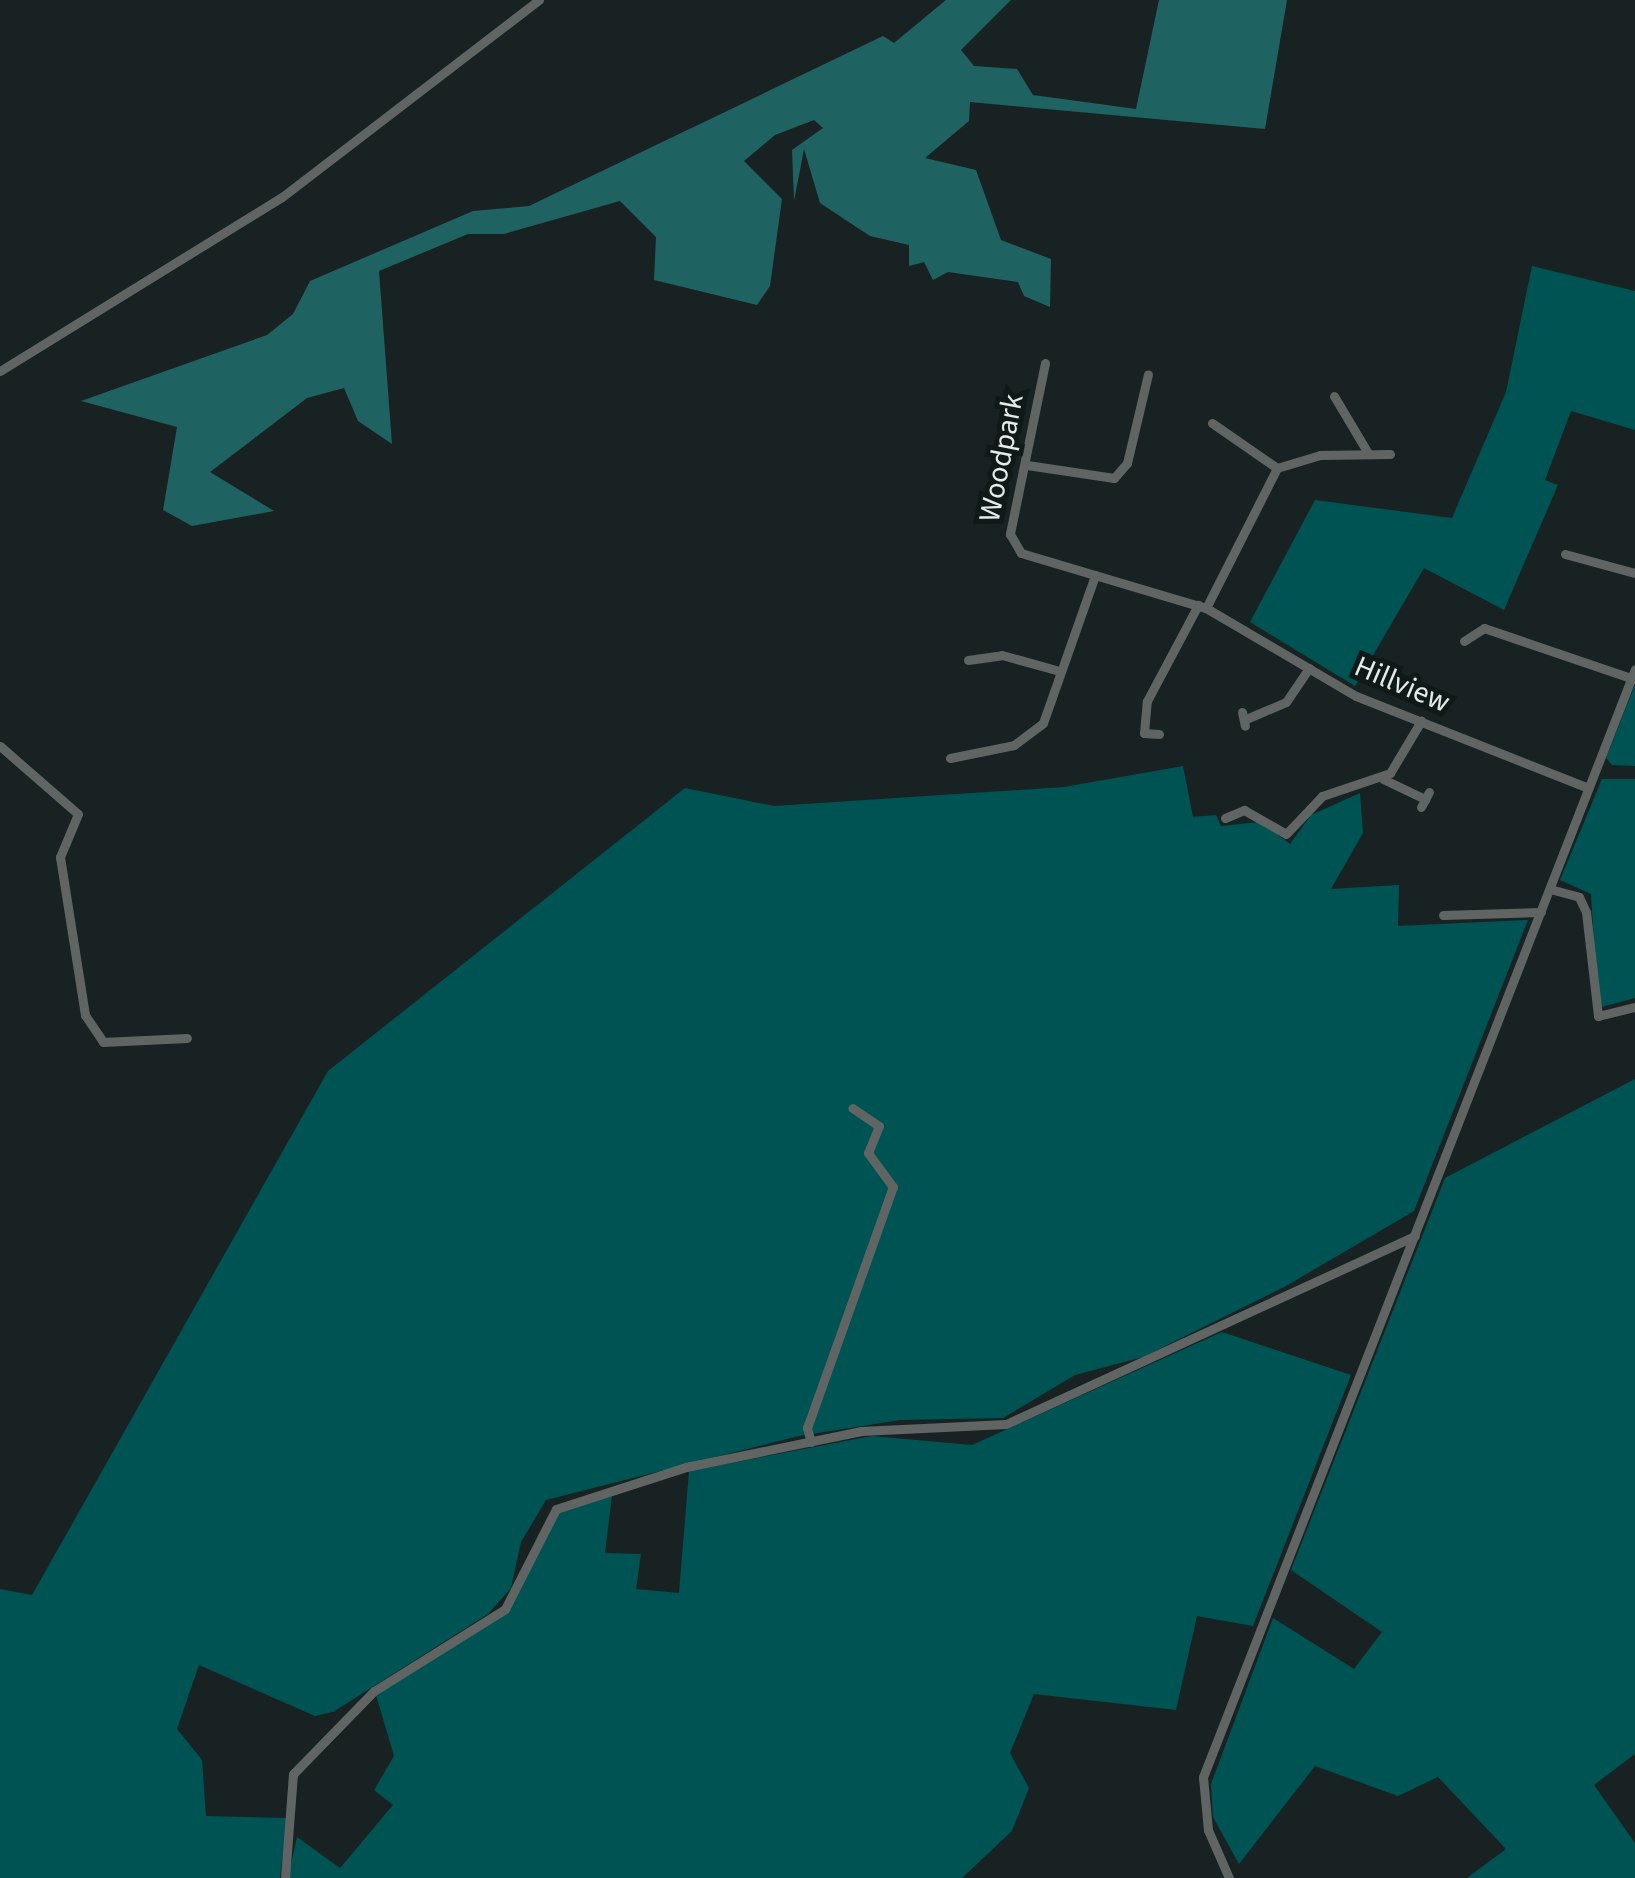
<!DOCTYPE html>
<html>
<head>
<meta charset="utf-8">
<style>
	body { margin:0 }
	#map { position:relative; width:1635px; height:1878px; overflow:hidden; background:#192222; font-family:"Source Sans 3",sans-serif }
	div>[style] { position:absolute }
	.green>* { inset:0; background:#005353 }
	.forest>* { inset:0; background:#1e6362 }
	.street>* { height:9px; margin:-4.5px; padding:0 4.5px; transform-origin:4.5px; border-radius:4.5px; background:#606564 }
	span { translate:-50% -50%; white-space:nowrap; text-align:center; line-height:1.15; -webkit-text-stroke:10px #0f1918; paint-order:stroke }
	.street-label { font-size:30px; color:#e4ebea }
</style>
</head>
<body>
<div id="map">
	<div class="green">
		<i style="clip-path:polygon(1532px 266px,1635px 291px,1635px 430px,1571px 411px,1545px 480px,1558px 485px,1504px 610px,1424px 568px,1355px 686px,1250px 622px,1315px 500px,1452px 518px,1506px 392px)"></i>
		<i style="clip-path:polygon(1635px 685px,1635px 766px,1612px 765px,1606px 758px)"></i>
		<i style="clip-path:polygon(1183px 766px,1193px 817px,1216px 815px,1221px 826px,1260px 822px,1290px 844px,1311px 815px,1360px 793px,1363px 833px,1331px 889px,1399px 885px,1398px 926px,1528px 920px,1414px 1211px,1286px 1286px,1143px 1357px,1075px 1375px,1003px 1418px,900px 1420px,799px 1436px,546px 1500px,521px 1542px,511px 1588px,488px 1614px,333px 1712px,315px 1716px,199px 1665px,177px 1729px,202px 1760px,206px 1816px,287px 1818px,280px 1878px,0 1878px,0 1589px,32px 1595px,328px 1071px,685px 788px,774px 806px,1064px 787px)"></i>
		<i style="clip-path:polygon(1602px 779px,1635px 779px,1635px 998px,1598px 1008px,1591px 894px,1560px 880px)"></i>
		<i style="clip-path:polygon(1635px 1079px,1635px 1754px,1594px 1785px,1635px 1843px,1635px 1878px,1467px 1878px,1506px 1849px,1438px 1777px,1398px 1796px,1315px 1766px,1239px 1864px,1213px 1817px,1211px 1784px,1273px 1618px,1354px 1669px,1382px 1632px,1291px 1570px,1445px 1178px)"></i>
		<i style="clip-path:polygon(1222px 1332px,1351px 1375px,1253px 1626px,1197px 1616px,1176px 1710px,1034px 1694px,1010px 1753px,1029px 1788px,1012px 1831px,962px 1878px,288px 1878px,297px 1837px,340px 1868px,393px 1805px,374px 1790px,394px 1756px,376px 1695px,510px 1607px,555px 1512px,612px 1495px,605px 1553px,641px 1554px,636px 1589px,679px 1593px,689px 1471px,872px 1436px,972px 1445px)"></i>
	</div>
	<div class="forest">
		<i style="clip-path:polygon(946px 0,1011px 0,961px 50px,974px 66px,1017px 69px,1033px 95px,1136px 109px,1159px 0,1287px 0,1265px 129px,970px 102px,969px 121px,925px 158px,976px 170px,1001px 240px,1051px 259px,1050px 307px,1024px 296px,1018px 282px,948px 272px,933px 280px,924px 262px,909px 266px,909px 245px,870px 236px,820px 203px,804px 149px,794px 201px,792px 150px,823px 128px,814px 120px,775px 135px,744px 161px,782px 199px,770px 286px,757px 305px,654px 280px,656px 237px,620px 201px,504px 234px,468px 234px,379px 271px,392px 444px,358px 421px,344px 388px,307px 398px,210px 472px,274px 511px,192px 526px,163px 510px,177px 427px,81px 401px,267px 335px,293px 314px,310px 281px,473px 211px,529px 206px,883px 36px,894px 43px)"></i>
	</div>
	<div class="street">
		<i style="left:1045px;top:363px;width:175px;rotate:101.6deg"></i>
		<i style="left:1010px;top:534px;width:22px;rotate:60deg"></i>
		<i style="left:1021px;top:553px;width:193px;rotate:16.6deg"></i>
		<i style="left:1206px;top:608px;width:174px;rotate:30.4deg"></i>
		<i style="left:1356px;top:696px;width:250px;rotate:21.6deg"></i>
		<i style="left:0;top:371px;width:331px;rotate:-31.7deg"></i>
		<i style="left:282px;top:197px;width:324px;rotate:-37.5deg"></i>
		<i style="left:1334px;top:396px;width:66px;rotate:59.2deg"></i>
		<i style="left:1212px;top:423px;width:79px;rotate:34.7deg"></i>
		<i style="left:1027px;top:465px;width:88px;rotate:8.5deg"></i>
		<i style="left:1114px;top:478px;width:20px;rotate:-49deg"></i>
		<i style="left:1127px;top:463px;width:91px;rotate:-76.7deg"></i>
		<i style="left:1565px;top:554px;width:73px;rotate:15.2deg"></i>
		<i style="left:1206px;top:608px;width:157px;rotate:-63.1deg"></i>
		<i style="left:1277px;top:468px;width:45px;rotate:-16.8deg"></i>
		<i style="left:1320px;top:455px;width:70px;rotate:-0.8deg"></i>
		<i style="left:1464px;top:641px;width:24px;rotate:-33deg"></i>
		<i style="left:1484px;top:628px;width:155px;rotate:18.8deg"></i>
		<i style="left:968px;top:660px;width:34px;rotate:-8deg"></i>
		<i style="left:1002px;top:655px;width:56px;rotate:15.5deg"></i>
		<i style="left:1242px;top:712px;width:14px;rotate:78deg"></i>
		<i style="left:1246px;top:719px;width:43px;rotate:-23deg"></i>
		<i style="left:1286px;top:702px;width:41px;rotate:-55.9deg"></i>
		<i style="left:1159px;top:734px;width:15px;rotate:-176deg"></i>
		<i style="left:1144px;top:733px;width:32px;rotate:-85deg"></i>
		<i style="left:1147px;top:701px;width:109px;rotate:-62deg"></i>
		<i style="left:0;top:746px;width:103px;rotate:41.1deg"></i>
		<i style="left:78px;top:814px;width:47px;rotate:112.7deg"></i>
		<i style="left:60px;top:857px;width:160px;rotate:81deg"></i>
		<i style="left:85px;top:1015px;width:32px;rotate:56deg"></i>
		<i style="left:103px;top:1042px;width:84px;rotate:-2.7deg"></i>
		<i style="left:950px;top:758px;width:65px;rotate:-11.5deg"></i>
		<i style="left:1014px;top:745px;width:36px;rotate:-37deg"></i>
		<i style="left:1043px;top:723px;width:157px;rotate:-70.6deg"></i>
		<i style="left:1383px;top:779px;width:47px;rotate:25.5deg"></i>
		<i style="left:1421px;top:807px;width:17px;rotate:-62deg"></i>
		<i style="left:1225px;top:818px;width:21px;rotate:-23deg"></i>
		<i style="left:1244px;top:810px;width:48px;rotate:29.7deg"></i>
		<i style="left:1286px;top:834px;width:52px;rotate:-46.5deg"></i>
		<i style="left:1322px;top:796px;width:72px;rotate:-18.7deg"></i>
		<i style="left:1390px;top:773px;width:61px;rotate:-59.2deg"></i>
		<i style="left:1550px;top:889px;width:30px;rotate:15deg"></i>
		<i style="left:1579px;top:897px;width:17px;rotate:65deg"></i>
		<i style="left:1586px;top:912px;width:105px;rotate:83.4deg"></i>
		<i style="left:1598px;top:1016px;width:38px;rotate:-14deg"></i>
		<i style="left:1443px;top:915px;width:98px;rotate:-1.8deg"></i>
		<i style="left:811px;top:1442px;width:15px;rotate:-106deg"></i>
		<i style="left:807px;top:1428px;width:256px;rotate:-70.4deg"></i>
		<i style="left:893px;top:1187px;width:42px;rotate:-126.3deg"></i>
		<i style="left:868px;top:1153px;width:29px;rotate:-68deg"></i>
		<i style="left:879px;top:1126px;width:32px;rotate:-146deg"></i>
		<i style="left:285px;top:1878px;width:104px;rotate:-85.6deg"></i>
		<i style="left:293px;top:1774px;width:116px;rotate:-45.7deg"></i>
		<i style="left:374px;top:1691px;width:155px;rotate:-32deg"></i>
		<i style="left:505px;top:1609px;width:112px;rotate:-63deg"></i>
		<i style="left:556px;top:1509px;width:137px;rotate:-17.9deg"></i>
		<i style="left:686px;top:1467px;width:179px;rotate:-11.6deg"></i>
		<i style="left:861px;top:1431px;width:145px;rotate:-2.8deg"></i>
		<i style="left:1006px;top:1424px;width:450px;rotate:-24.7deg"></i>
		<i style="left:1229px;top:1878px;width:52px;rotate:-113.6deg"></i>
		<i style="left:1208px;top:1830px;width:53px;rotate:-95.4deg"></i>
		<i style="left:1203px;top:1777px;width:1189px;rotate:-68.7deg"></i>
	</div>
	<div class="street-label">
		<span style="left:1002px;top:458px;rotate:-79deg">Woodpark</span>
		<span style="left:1402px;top:685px;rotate:23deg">Hillview</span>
	</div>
</div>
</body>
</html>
